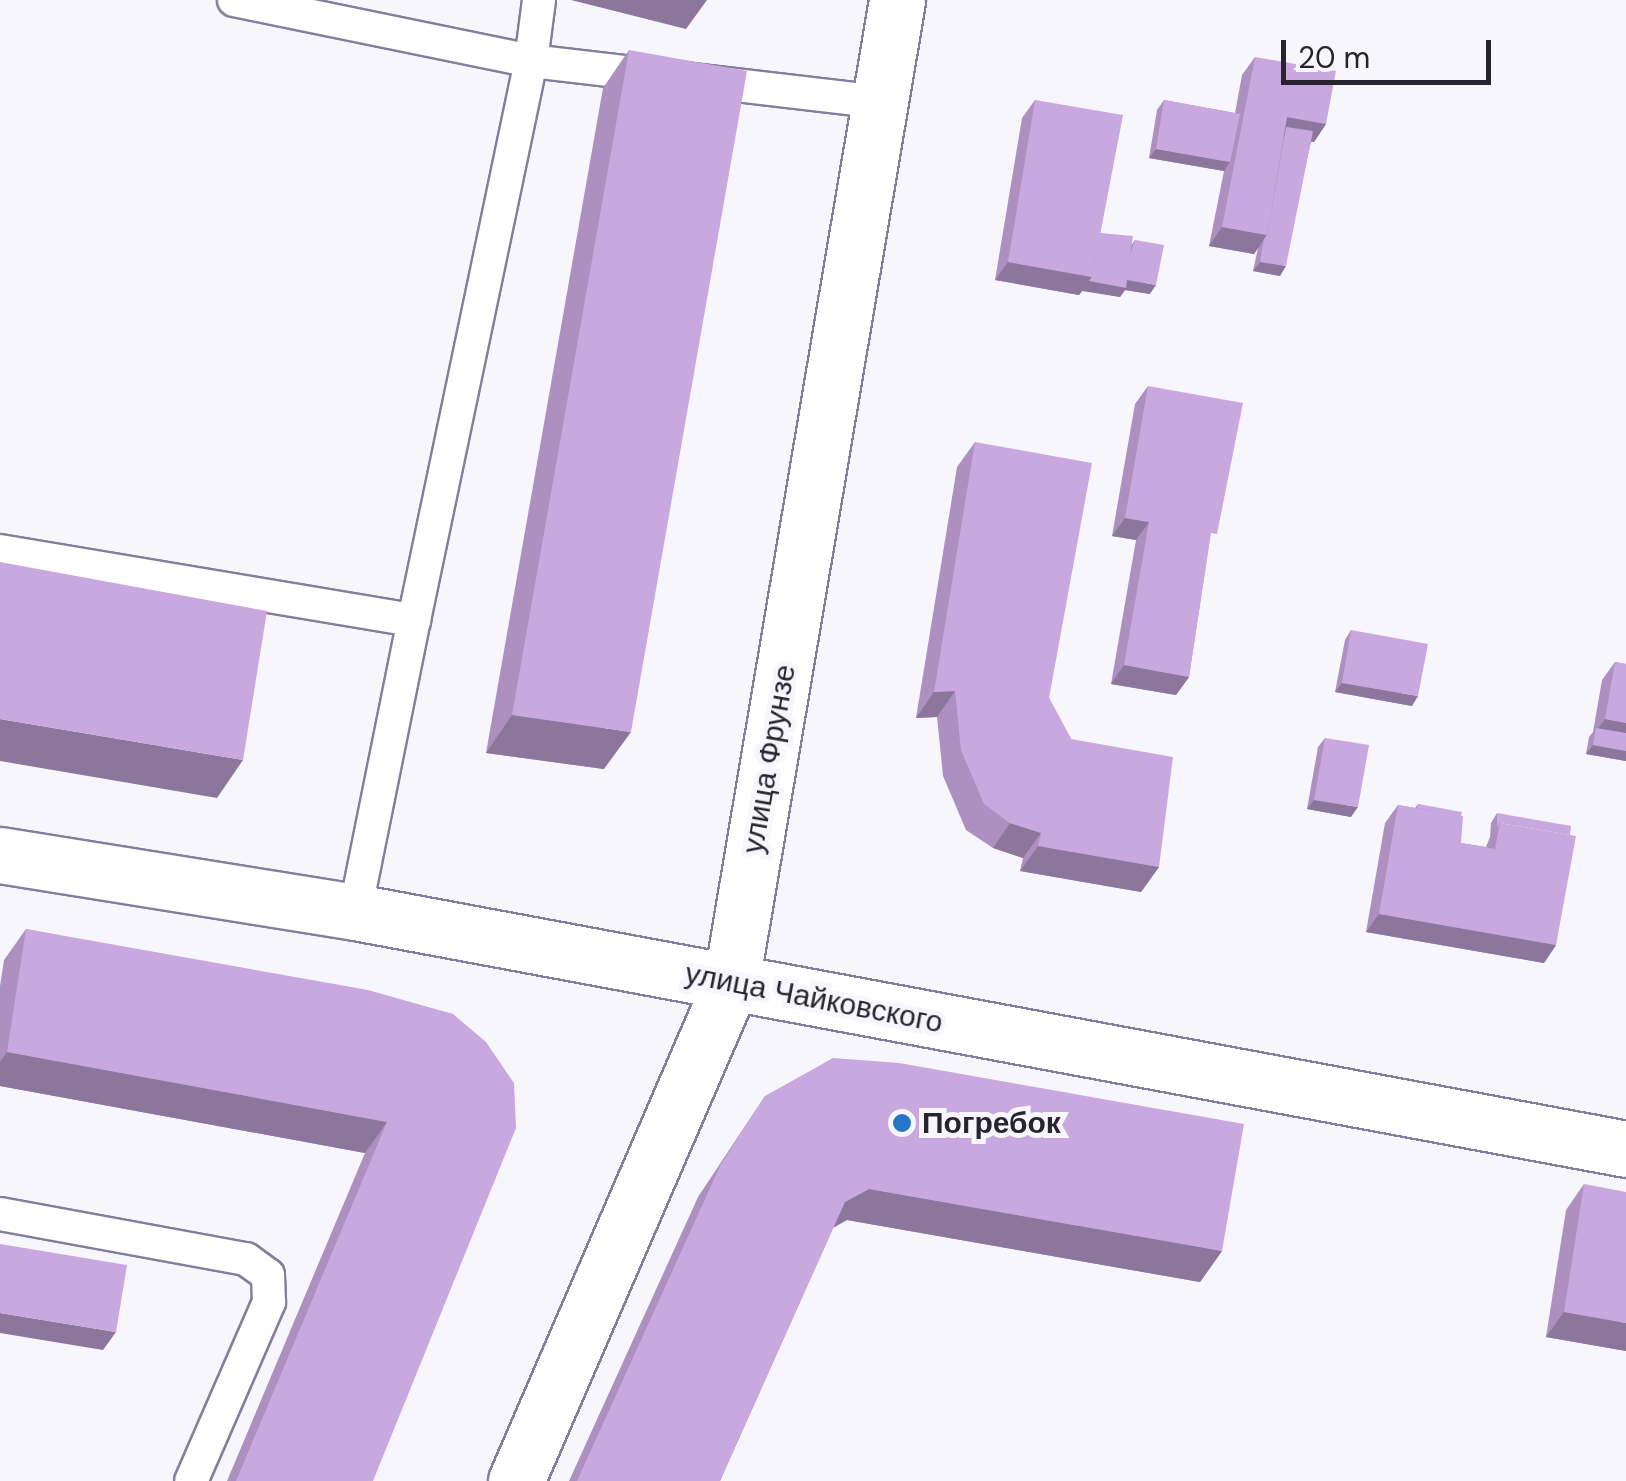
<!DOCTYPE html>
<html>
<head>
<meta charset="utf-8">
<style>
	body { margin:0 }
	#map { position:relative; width:1626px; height:1481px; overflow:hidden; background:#f8f6fd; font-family:"DM Sans",sans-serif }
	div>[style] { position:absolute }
	.roads { filter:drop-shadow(2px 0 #867d9c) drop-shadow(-2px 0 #867d9c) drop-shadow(0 2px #867d9c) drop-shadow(0 -2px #867d9c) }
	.service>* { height:32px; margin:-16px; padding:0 16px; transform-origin:16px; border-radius:16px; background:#fff }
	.tertiary>* { height:55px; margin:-27.5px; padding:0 27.5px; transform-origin:27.5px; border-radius:27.5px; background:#fff }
	.wall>* { inset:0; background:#ad90c0 }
	.shaded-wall>* { inset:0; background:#8d769c }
	.building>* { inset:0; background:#c9a8df }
	.dots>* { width:28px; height:28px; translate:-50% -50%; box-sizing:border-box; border:5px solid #f8f6fd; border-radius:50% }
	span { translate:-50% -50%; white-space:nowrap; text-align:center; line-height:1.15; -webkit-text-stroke:10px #f8f6fd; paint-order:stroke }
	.street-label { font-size:30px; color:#272430 }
	.poi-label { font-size:30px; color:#272430; font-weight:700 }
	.left { translate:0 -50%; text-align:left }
	.scale { position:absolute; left:1281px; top:40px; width:210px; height:45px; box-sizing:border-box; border:5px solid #272430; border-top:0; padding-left:12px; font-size:30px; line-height:35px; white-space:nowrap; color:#272430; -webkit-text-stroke:8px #f8f6fd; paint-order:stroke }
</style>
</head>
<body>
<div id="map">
	<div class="roads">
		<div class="service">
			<i style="left:234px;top:0;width:303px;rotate:11.6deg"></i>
			<i style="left:531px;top:61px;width:350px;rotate:6.7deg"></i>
			<i style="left:0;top:551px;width:420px;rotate:9.5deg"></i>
			<i style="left:414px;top:620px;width:571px;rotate:-78.18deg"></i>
			<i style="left:531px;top:61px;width:62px;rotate:-82.5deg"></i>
			<i style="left:355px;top:912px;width:298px;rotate:-78.6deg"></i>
			<i style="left:0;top:1214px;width:250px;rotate:10.4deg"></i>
			<i style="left:246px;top:1259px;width:27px;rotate:36deg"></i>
			<i style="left:268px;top:1275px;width:27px;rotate:88deg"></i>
			<i style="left:269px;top:1302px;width:195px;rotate:113.5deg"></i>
		</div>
		<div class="tertiary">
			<i style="left:0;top:855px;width:360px;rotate:9.1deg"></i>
			<i style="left:355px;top:912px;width:1293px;rotate:10.56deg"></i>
			<i style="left:516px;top:1481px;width:542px;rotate:-66.65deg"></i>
			<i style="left:731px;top:983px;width:997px;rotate:-80.41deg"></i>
		</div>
	</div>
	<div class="wall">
		<i style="clip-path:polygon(629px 50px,604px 769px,486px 753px,603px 88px)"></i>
		<i style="clip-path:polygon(1255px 57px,1326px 124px,1314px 142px,1311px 142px,1280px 276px,1253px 271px,1258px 248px,1254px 254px,1209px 246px,1224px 171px,1149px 158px,1157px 110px,1164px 100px,1235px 113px,1242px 75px)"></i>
		<i style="clip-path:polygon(1035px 100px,1100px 233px,1132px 244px,1135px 240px,1150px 294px,1125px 290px,1120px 297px,1083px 290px,1079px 295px,995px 280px,1022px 118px)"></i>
		<i style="clip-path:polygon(1148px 386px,1209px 544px,1189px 677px,1176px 695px,1111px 684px,1136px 540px,1112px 536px,1135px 404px)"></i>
		<i style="clip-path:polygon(975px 442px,1049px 698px,1071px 739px,1159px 867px,1141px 892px,1020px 871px,1023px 858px,993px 848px,966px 830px,943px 776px,937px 717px,916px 718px,957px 467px)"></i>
		<i style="clip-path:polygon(1351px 630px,1412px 706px,1335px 692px,1345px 640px)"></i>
		<i style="clip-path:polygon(1615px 662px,1626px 664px,1626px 761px,1586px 754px,1589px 737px,1593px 732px,1602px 680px)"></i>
		<i style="clip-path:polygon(1325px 738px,1351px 817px,1307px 809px,1318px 747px)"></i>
		<i style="clip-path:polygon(1418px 804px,1461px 816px,1461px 843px,1486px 847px,1490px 837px,1491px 823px,1497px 813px,1556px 945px,1544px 963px,1366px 932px,1385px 823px,1398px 805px,1415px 808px)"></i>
		<i style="clip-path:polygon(26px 929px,453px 1014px,373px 1481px,227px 1481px,365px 1153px,0 1086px,0 986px,4px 960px)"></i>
		<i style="clip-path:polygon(765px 1096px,1222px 1251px,1200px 1282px,847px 1220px,833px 1228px,720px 1481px,569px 1481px,698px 1197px)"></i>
		<i style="clip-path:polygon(1584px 1184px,1626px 1351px,1546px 1337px,1566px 1210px)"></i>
	</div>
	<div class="shaded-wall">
		<i style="clip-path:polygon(571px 0,707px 0,686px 29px)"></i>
		<i style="clip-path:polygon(1287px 117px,1326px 124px,1314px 142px,1282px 137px)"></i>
		<i style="clip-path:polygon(1156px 149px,1230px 162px,1224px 171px,1149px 158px)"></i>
		<i style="clip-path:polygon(1222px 227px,1267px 235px,1254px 254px,1209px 246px)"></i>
		<i style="clip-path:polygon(1008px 262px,1092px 277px,1079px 295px,995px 280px)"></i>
		<i style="clip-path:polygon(1260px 262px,1286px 266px,1280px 276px,1253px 271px)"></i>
		<i style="clip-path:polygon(1127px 280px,1156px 285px,1150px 294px,1125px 290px,1120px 297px,1082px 291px,1089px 281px)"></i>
		<i style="clip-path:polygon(1125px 518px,1149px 522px,1136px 540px,1112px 536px)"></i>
		<i style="clip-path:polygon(1124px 665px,1189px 677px,1176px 695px,1111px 684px)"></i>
		<i style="clip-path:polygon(1342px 683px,1418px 696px,1412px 706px,1335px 692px)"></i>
		<i style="clip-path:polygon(955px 691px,937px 717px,916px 718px,934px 692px)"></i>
		<i style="clip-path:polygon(512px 715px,631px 732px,604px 769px,486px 753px)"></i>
		<i style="clip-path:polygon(0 719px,243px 760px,217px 798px,0 761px)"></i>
		<i style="clip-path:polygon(1605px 719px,1626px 723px,1626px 744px,1595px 733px)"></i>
		<i style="clip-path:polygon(1593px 745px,1626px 751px,1626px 761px,1586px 754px)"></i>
		<i style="clip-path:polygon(1314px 800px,1358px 807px,1351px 817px,1307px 809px)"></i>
		<i style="clip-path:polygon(1010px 823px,1041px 833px,1023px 858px,993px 848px)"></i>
		<i style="clip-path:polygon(1038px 846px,1159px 867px,1141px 892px,1020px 871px)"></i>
		<i style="clip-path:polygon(1379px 914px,1556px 945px,1544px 963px,1366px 932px)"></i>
		<i style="clip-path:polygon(7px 1052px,387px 1122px,365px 1153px,0 1086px,0 1062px)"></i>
		<i style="clip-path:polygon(869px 1189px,1222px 1251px,1200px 1282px,847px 1220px,823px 1233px,845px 1202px)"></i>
		<i style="clip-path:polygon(1564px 1312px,1626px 1323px,1626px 1351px,1546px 1337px)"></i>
		<i style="clip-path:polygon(0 1313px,116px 1332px,103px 1350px,0 1333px)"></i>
	</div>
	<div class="building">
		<i style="clip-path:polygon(629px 50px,747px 71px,631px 732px,512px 715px)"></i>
		<i style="clip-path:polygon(1255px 57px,1336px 71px,1326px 124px,1287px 117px,1267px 235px,1222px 227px)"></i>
		<i style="clip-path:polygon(1035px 100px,1123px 115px,1092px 277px,1008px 262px)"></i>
		<i style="clip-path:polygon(1164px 100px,1240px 114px,1230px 162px,1156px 149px)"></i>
		<i style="clip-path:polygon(1286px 127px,1313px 131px,1286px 266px,1260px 262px,1264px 239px,1267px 235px)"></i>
		<i style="clip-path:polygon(1100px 233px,1133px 236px,1130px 255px,1135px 240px,1164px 245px,1156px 285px,1127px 280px,1126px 288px,1089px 281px,1092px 277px)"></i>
		<i style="clip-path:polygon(1148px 386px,1243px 403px,1217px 534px,1211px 533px,1189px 677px,1124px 665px,1149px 522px,1125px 518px)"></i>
		<i style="clip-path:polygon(975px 442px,1092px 463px,1049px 698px,1071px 739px,1173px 757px,1159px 867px,1038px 846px,1041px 833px,1010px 823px,984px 804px,961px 750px,955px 691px,934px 692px)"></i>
		<i style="clip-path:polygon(0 562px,267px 611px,243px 760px,0 719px)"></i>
		<i style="clip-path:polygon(1351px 630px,1428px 644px,1418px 696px,1342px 683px)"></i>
		<i style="clip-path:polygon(1615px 662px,1626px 664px,1626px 723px,1605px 719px)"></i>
		<i style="clip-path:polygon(1596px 728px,1626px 733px,1626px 751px,1593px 745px)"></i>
		<i style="clip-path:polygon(1325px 738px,1369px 745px,1358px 807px,1314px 800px)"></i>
		<i style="clip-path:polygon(1418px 804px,1462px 812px,1461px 816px,1417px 808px)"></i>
		<i style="clip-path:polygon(1398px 805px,1463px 816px,1461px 843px,1495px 849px,1500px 823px,1576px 836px,1556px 945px,1379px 914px)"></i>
		<i style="clip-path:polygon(1497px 813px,1571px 826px,1570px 835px,1500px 823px,1497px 827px)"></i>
		<i style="clip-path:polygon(26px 929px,368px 990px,453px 1014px,486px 1042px,514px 1083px,516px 1128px,373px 1481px,236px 1481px,387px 1122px,7px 1052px)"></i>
		<i style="clip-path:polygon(833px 1058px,899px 1063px,1244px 1124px,1222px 1251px,869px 1189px,845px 1202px,720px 1481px,577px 1481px,720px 1166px,765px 1096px)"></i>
		<i style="clip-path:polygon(1584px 1184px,1626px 1192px,1626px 1323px,1564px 1312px)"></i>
		<i style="clip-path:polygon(0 1244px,127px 1265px,116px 1332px,0 1313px)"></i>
	</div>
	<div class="dots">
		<i style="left:902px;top:1123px;background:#2675c4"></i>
	</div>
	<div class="street-label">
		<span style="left:769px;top:759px;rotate:-80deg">улица Фрунзе</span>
		<span style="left:814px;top:998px;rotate:11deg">улица Чайковского</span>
	</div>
	<div class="poi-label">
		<span class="left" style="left:922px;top:1123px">Погребок</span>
	</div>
	<div class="scale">20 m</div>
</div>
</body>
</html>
